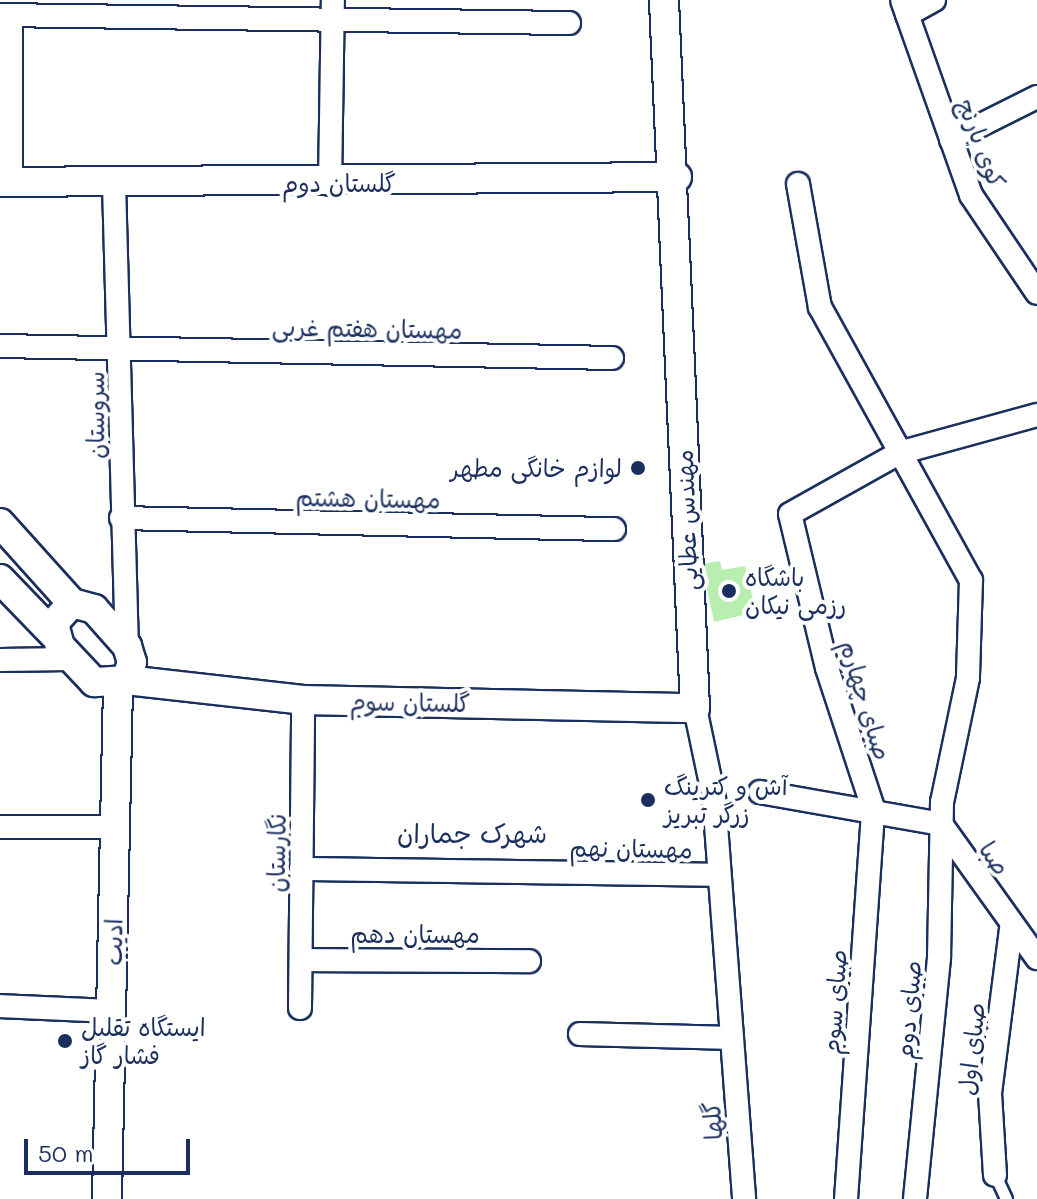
<!DOCTYPE html>
<html>
<head>
<meta charset="utf-8">
<style>
	body { margin:0 }
	#map { position:relative; width:1037px; height:1199px; overflow:hidden; background:#fff; font-family:Mali,"Playpen Sans Arabic",sans-serif }
	div>[style] { position:absolute }
	.green>* { inset:0; background:#b8efb1 }
	.roads { filter:drop-shadow(2px 0 #1b2f5e) drop-shadow(-2px 0 #1b2f5e) drop-shadow(0 2px #1b2f5e) drop-shadow(0 -2px #1b2f5e) }
	.service>* { height:11px; margin:-5.5px; padding:0 5.5px; transform-origin:5.5px; border-radius:5.5px; background:#fff }
	.minor>* { height:22px; margin:-11px; padding:0 11px; transform-origin:11px; border-radius:11px; background:#fff }
	.tertiary>* { height:28px; margin:-14px; padding:0 14px; transform-origin:14px; border-radius:14px; background:#fff }
	.dots>* { width:22px; height:22px; translate:-50% -50%; box-sizing:border-box; border:4px solid #fff; border-radius:50% }
	span { translate:-50% -50%; white-space:nowrap; text-align:center; line-height:1.15; -webkit-text-stroke:8px #fff; paint-order:stroke }
	.street-label { font-size:24px; color:#1b2f5e }
	.poi-label { font-size:24px; color:#1b2f5e }
	.right { translate:-100% -50%; text-align:right }
	.left { translate:0 -50%; text-align:left }
	.neighbourhood-label { font-size:26px; color:#1b2f5e }
	.scale { position:absolute; left:24px; top:1139px; width:166px; height:36px; box-sizing:border-box; border:4px solid #1b2f5e; border-top:0; padding-left:10px; font-size:24px; line-height:28px; white-space:nowrap; color:#1b2f5e; -webkit-text-stroke:6px #fff; paint-order:stroke }
</style>
</head>
<body>
<div id="map">
	<div class="green">
		<i style="clip-path:polygon(720px 561px,722px 570px,745px 566px,756px 612px,714px 622px,702px 564px)"></i>
	</div>
	<div class="roads">
		<div class="service">
			<i style="left:995px;top:1175px;width:26px;rotate:65deg"></i>
		</div>
		<div class="minor">
			<i style="left:902px;top:0;width:207px;rotate:70.5deg"></i>
			<i style="left:971px;top:195px;width:118px;rotate:56deg"></i>
			<i style="left:0;top:15px;width:569px;rotate:0.81deg"></i>
			<i style="left:11px;top:15px;width:167px;rotate:90deg"></i>
			<i style="left:907px;top:15px;width:31px;rotate:-29deg"></i>
			<i style="left:951px;top:140px;width:96px;rotate:-26.6deg"></i>
			<i style="left:114px;top:184px;width:462px;rotate:88.4deg"></i>
			<i style="left:330px;top:184px;width:184px;rotate:-89.1deg"></i>
			<i style="left:798px;top:184px;width:125px;rotate:79.9deg"></i>
			<i style="left:820px;top:307px;width:312px;rotate:61.1deg"></i>
			<i style="left:971px;top:580px;width:98px;rotate:91.8deg"></i>
			<i style="left:968px;top:678px;width:127px;rotate:101.8deg"></i>
			<i style="left:942px;top:802px;width:156px;rotate:91.1deg"></i>
			<i style="left:939px;top:958px;width:242px;rotate:95.7deg"></i>
			<i style="left:0;top:346px;width:612px;rotate:1.12deg"></i>
			<i style="left:121px;top:518px;width:493px;rotate:1.3deg"></i>
			<i style="left:0;top:660px;width:70px;rotate:-0.8deg"></i>
			<i style="left:695px;top:708px;width:92px;rotate:78.1deg"></i>
			<i style="left:714px;top:798px;width:402px;rotate:85.7deg"></i>
			<i style="left:760px;top:792px;width:184px;rotate:10deg"></i>
			<i style="left:941px;top:824px;width:165px;rotate:54.4deg"></i>
			<i style="left:0;top:827px;width:115px"></i>
			<i style="left:301px;top:869px;width:418px;rotate:0.8deg"></i>
			<i style="left:301px;top:960px;width:228px;rotate:0.3deg"></i>
			<i style="left:0;top:1006px;width:111px;rotate:2.6deg"></i>
			<i style="left:300px;top:1008px;width:308px;rotate:-89.4deg"></i>
			<i style="left:580px;top:1034px;width:152px;rotate:1.5deg"></i>
			<i style="left:995px;top:1175px;width:82px;rotate:-93.5deg"></i>
			<i style="left:990px;top:1093px;width:166px;rotate:-82.7deg"></i>
			<i style="left:846px;top:1199px;width:392px;rotate:-86deg"></i>
			<i style="left:873px;top:808px;width:147px;rotate:-108.2deg"></i>
			<i style="left:827px;top:668px;width:158px;rotate:-103.5deg"></i>
			<i style="left:790px;top:514px;width:125px;rotate:-29.2deg"></i>
			<i style="left:899px;top:453px;width:143px;rotate:-15.4deg"></i>
		</div>
		<div class="tertiary">
			<i style="left:0;top:182px;width:677px;rotate:-0.42deg"></i>
			<i style="left:0;top:523px;width:108px;rotate:48deg"></i>
			<i style="left:0;top:579px;width:78px;rotate:46deg"></i>
			<i style="left:72px;top:603px;width:23px;rotate:15deg"></i>
			<i style="left:94px;top:609px;width:50px;rotate:48.3deg"></i>
			<i style="left:127px;top:646px;width:17px;rotate:73deg"></i>
			<i style="left:132px;top:662px;width:19px;rotate:108deg"></i>
			<i style="left:126px;top:680px;width:32px;rotate:176deg"></i>
			<i style="left:94px;top:682px;width:50px;rotate:-133.4deg"></i>
			<i style="left:60px;top:646px;width:24px;rotate:-105deg"></i>
			<i style="left:54px;top:623px;width:27px;rotate:-48deg"></i>
			<i style="left:126px;top:680px;width:178px;rotate:6.4deg"></i>
			<i style="left:303px;top:700px;width:392px;rotate:1.2deg"></i>
			<i style="left:695px;top:708px;width:709px;rotate:-92.51deg"></i>
			<i style="left:107px;top:1199px;width:514px;rotate:-88.77deg"></i>
		</div>
	</div>
	<div class="dots">
		<i style="left:638px;top:468px;background:#1b2f5e"></i>
		<i style="left:729px;top:591px;background:#1b2f5e"></i>
		<i style="left:648px;top:800px;background:#1b2f5e"></i>
		<i style="left:65px;top:1041px;background:#1b2f5e"></i>
	</div>
	<div class="street-label">
		<span style="left:982px;top:143px;rotate:69deg">کوی بارنج</span>
		<span style="left:339px;top:183px">گلستان دوم</span>
		<span style="left:367px;top:328px;rotate:1deg">مهستان هفتم غربی</span>
		<span style="left:95px;top:415px;rotate:-90deg">سروستان</span>
		<span style="left:368px;top:498px;rotate:1deg">مهستان هشتم</span>
		<span style="left:686px;top:520px;rotate:-92deg">مهندس عطایی</span>
		<span style="left:866px;top:700px;rotate:73deg">صبای چهارم</span>
		<span style="left:410px;top:702px;rotate:1deg">گلستان سوم</span>
		<span style="left:631px;top:848px;rotate:1deg">مهستان نهم</span>
		<span style="left:276px;top:853px;rotate:-89deg">نگارستان</span>
		<span style="left:995px;top:858px;rotate:56deg">صبا</span>
		<span style="left:415px;top:934px">مهستان دهم</span>
		<span style="left:113px;top:942px;rotate:-89deg">ادیب</span>
		<span style="left:834px;top:1002px;rotate:-86deg">صبای سوم</span>
		<span style="left:908px;top:1010px;rotate:-85deg">صبای دوم</span>
		<span style="left:971px;top:1049px;rotate:-84deg">صبای اول</span>
		<span style="left:712px;top:1121px;rotate:-94deg">گلها</span>
	</div>
	<div class="poi-label">
		<span class="right" style="left:622px;top:468px">لوازم خانگی مطهر</span>
		<span class="left" style="left:745px;top:591px">باشگاه<br>رزمی نیکان</span>
		<span class="left" style="left:664px;top:800px">آش و کترینگ<br>زرگر تبریز</span>
		<span class="left" style="left:81px;top:1041px">ایستگاه تقلیل<br>فشار گاز</span>
	</div>
	<div class="neighbourhood-label">
		<span style="left:472px;top:834px">شهرک جماران</span>
	</div>
	<div class="scale">50 m</div>
</div>
</body>
</html>
